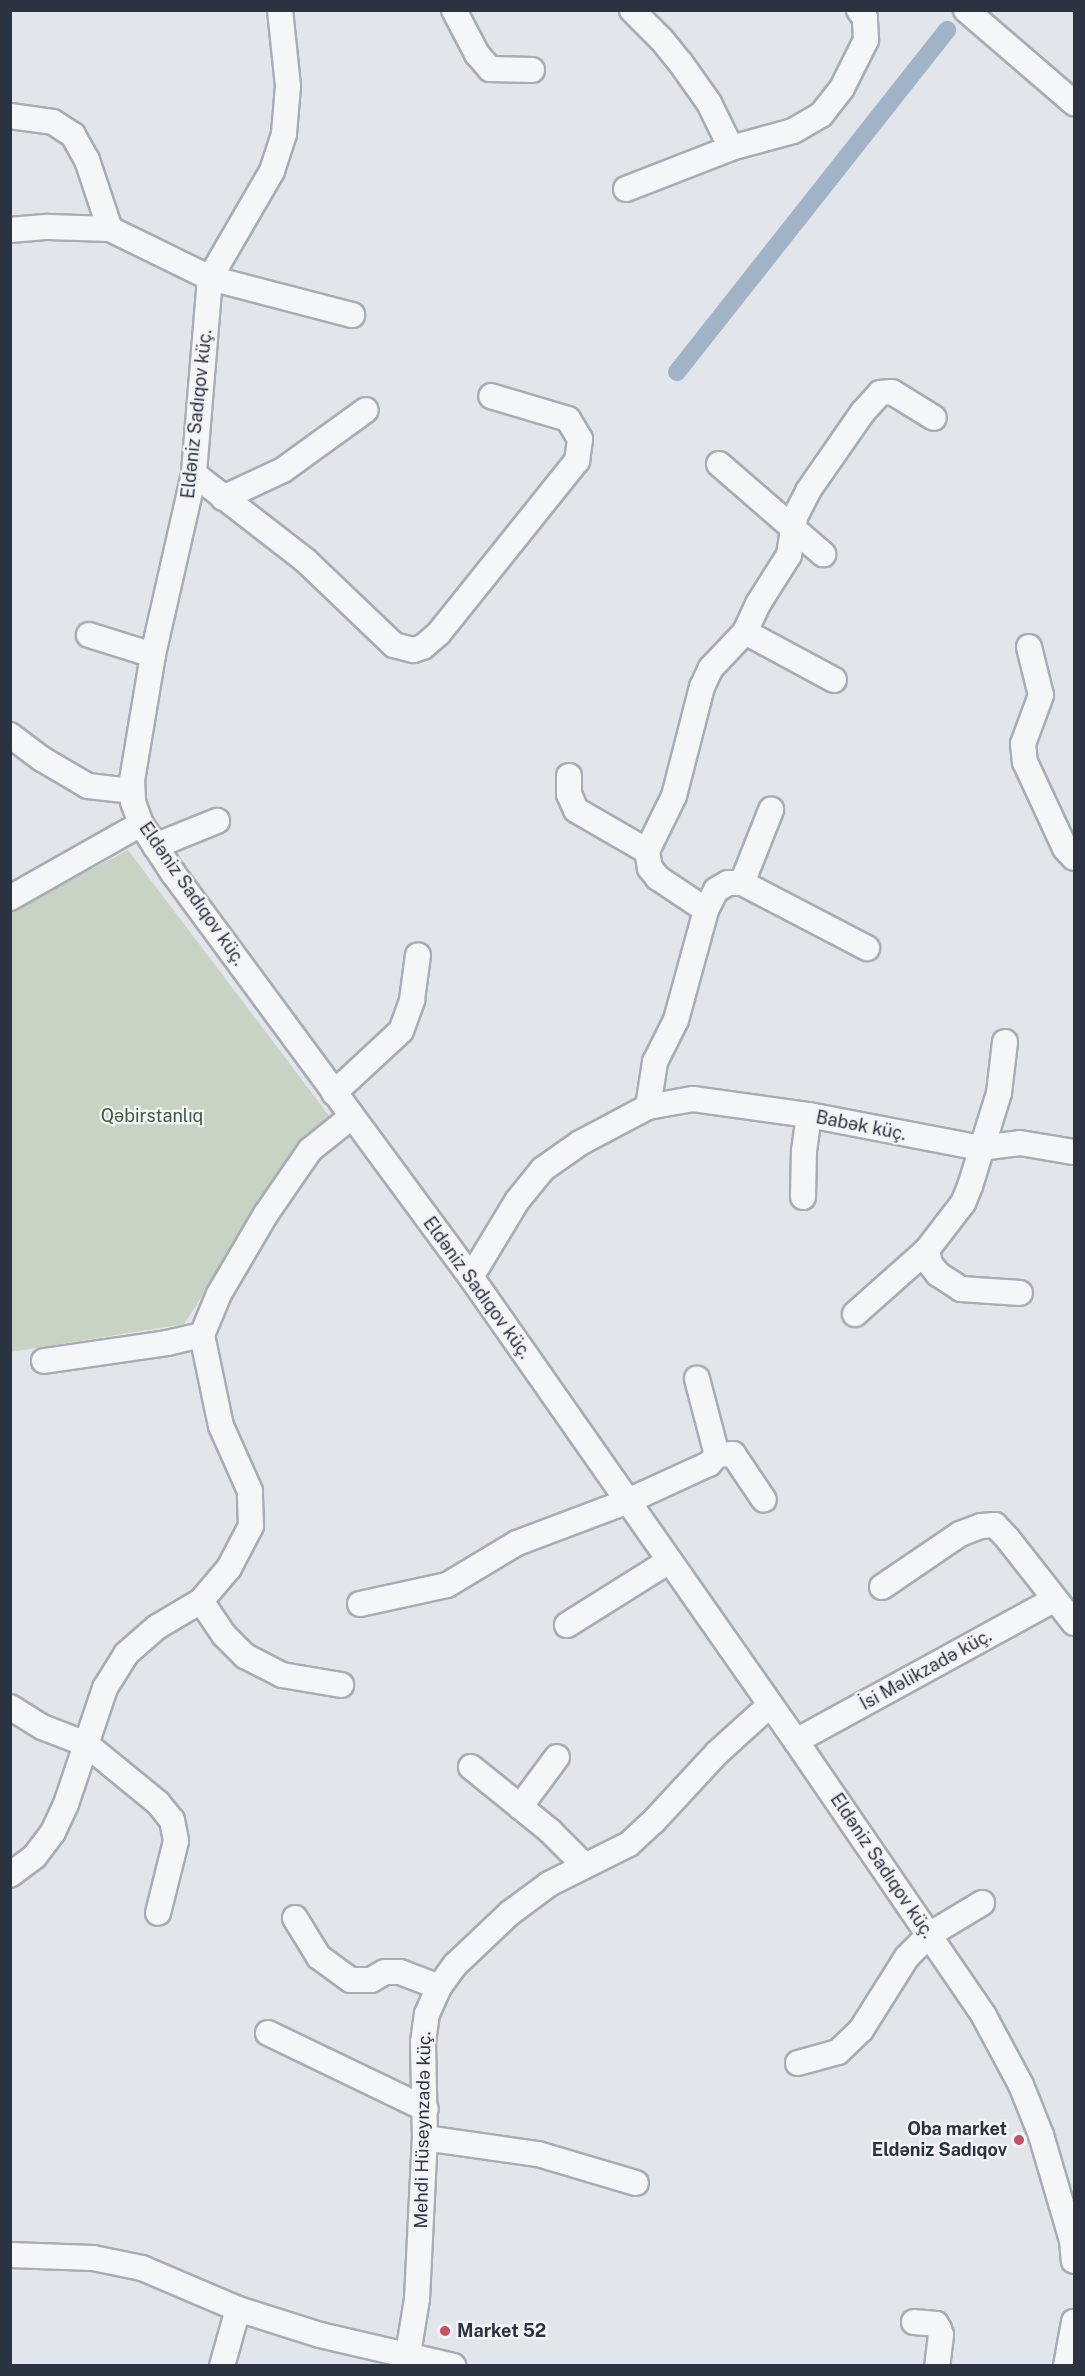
<!DOCTYPE html>
<html>
<head>
<meta charset="utf-8">
<style>
	body { margin:0 }
	#map { position:relative; width:1085px; height:2376px; overflow:hidden; background:#e2e5ea; font-family:"Public Sans",sans-serif }
	div>[style] { position:absolute }
	.green>* { inset:0; background:#c8d3c4 }
	.canal>* { height:18px; margin:-9px; padding:0 9px; transform-origin:9px; border-radius:9px; background:#a1b3c6 }
	.roads { filter:drop-shadow(2px 0 #a8acb4) drop-shadow(-2px 0 #a8acb4) drop-shadow(0 2px #a8acb4) drop-shadow(0 -2px #a8acb4) }
	.minor>* { height:24px; margin:-12px; padding:0 12px; transform-origin:12px; border-radius:12px; background:#f5f6f8 }
	.dots>* { width:16px; height:16px; translate:-50% -50%; box-sizing:border-box; border:3px solid #f2f4f7; border-radius:50% }
	span { translate:-50% -50%; white-space:nowrap; text-align:center; line-height:1.15; -webkit-text-stroke:4.5px #f2f4f7; paint-order:stroke }
	.street-label { font-size:18px; color:#2c3340 }
	.park-label { font-size:18px; color:#405b3a }
	.poi-label { font-size:18px; color:#2c3340; font-weight:700 }
	.right { translate:-100% -50%; text-align:right }
	.left { translate:0 -50%; text-align:left }
	.frame { position:absolute; inset:0; border:12px solid #2c3340; pointer-events:none }
</style>
</head>
<body>
<div id="map">
	<div class="green">
		<i style="clip-path:polygon(128px 850px,330px 1117px,292px 1158px,184px 1324px,11px 1352px,11px 911px)"></i>
	</div>
	<div class="canal">
		<i style="left:677px;top:372px;width:436px;rotate:-51.7deg"></i>
	</div>
	<div class="roads">
		<div class="minor">
			<i style="left:280px;top:10px;width:76px;rotate:84deg"></i>
			<i style="left:288px;top:86px;width:48px;rotate:94.8deg"></i>
			<i style="left:284px;top:134px;width:39px;rotate:108deg"></i>
			<i style="left:272px;top:171px;width:124px;rotate:120.1deg"></i>
			<i style="left:210px;top:278px;width:197px;rotate:94.7deg"></i>
			<i style="left:194px;top:474px;width:186px;rotate:102.8deg"></i>
			<i style="left:153px;top:655px;width:127px;rotate:99.5deg"></i>
			<i style="left:132px;top:780px;width:22px;rotate:87deg"></i>
			<i style="left:133px;top:802px;width:23px;rotate:70deg"></i>
			<i style="left:141px;top:824px;width:59px;rotate:56.9deg"></i>
			<i style="left:173px;top:873px;width:502px;rotate:53.59deg"></i>
			<i style="left:471px;top:1277px;width:566px;rotate:54.99deg"></i>
			<i style="left:796px;top:1741px;width:333px;rotate:55.6deg"></i>
			<i style="left:984px;top:2016px;width:78px;rotate:61.8deg"></i>
			<i style="left:1021px;top:2085px;width:54px;rotate:68.2deg"></i>
			<i style="left:1041px;top:2135px;width:109px;rotate:73.6deg"></i>
			<i style="left:1072px;top:2240px;width:21px;rotate:85deg"></i>
			<i style="left:454px;top:10px;width:50px;rotate:62.4deg"></i>
			<i style="left:477px;top:54px;width:20px;rotate:49deg"></i>
			<i style="left:490px;top:69px;width:42px;rotate:1.4deg"></i>
			<i style="left:632px;top:10px;width:42px;rotate:45deg"></i>
			<i style="left:662px;top:40px;width:28px;rotate:51deg"></i>
			<i style="left:680px;top:62px;width:50px;rotate:54.7deg"></i>
			<i style="left:709px;top:103px;width:50px;rotate:63.9deg"></i>
			<i style="left:966px;top:10px;width:143px;rotate:40.7deg"></i>
			<i style="left:10px;top:116px;width:43px;rotate:7.9deg"></i>
			<i style="left:53px;top:122px;width:24px;rotate:33deg"></i>
			<i style="left:73px;top:135px;width:29px;rotate:61deg"></i>
			<i style="left:87px;top:160px;width:73px;rotate:71.6deg"></i>
			<i style="left:626px;top:189px;width:113px;rotate:-21.3deg"></i>
			<i style="left:731px;top:148px;width:64px;rotate:-15.3deg"></i>
			<i style="left:793px;top:131px;width:32px;rotate:-30deg"></i>
			<i style="left:821px;top:115px;width:34px;rotate:-52deg"></i>
			<i style="left:842px;top:88px;width:54px;rotate:-63.4deg"></i>
			<i style="left:866px;top:40px;width:22px;rotate:-93deg"></i>
			<i style="left:865px;top:18px;width:10px;rotate:-127deg"></i>
			<i style="left:10px;top:230px;width:38px;rotate:-5deg"></i>
			<i style="left:48px;top:227px;width:62px;rotate:1.8deg"></i>
			<i style="left:110px;top:229px;width:111px;rotate:26.1deg"></i>
			<i style="left:210px;top:278px;width:147px;rotate:14.6deg"></i>
			<i style="left:719px;top:464px;width:138px;rotate:40.9deg"></i>
			<i style="left:194px;top:474px;width:142px;rotate:37.8deg"></i>
			<i style="left:306px;top:561px;width:122px;rotate:43.7deg"></i>
			<i style="left:394px;top:645px;width:20px;rotate:15deg"></i>
			<i style="left:413px;top:650px;width:10px;rotate:-17deg"></i>
			<i style="left:423px;top:647px;width:21px;rotate:-41deg"></i>
			<i style="left:439px;top:633px;width:221px;rotate:-51.3deg"></i>
			<i style="left:577px;top:461px;width:22px;rotate:-82deg"></i>
			<i style="left:580px;top:439px;width:23px;rotate:-121deg"></i>
			<i style="left:568px;top:419px;width:80px;rotate:-163.4deg"></i>
			<i style="left:223px;top:498px;width:66px;rotate:-25deg"></i>
			<i style="left:283px;top:470px;width:102px;rotate:-35.9deg"></i>
			<i style="left:745px;top:632px;width:101px;rotate:28.3deg"></i>
			<i style="left:89px;top:635px;width:67px;rotate:17.4deg"></i>
			<i style="left:1029px;top:647px;width:49px;rotate:76deg"></i>
			<i style="left:1041px;top:695px;width:52px;rotate:110.2deg"></i>
			<i style="left:1023px;top:744px;width:18px;rotate:84deg"></i>
			<i style="left:1025px;top:762px;width:95px;rotate:65.1deg"></i>
			<i style="left:1065px;top:848px;width:13px;rotate:48deg"></i>
			<i style="left:10px;top:735px;width:40px;rotate:37deg"></i>
			<i style="left:42px;top:759px;width:53px;rotate:30.4deg"></i>
			<i style="left:88px;top:786px;width:43px;rotate:6.6deg"></i>
			<i style="left:569px;top:776px;width:18px;rotate:90deg"></i>
			<i style="left:569px;top:794px;width:17px;rotate:66deg"></i>
			<i style="left:576px;top:810px;width:82px;rotate:30deg"></i>
			<i style="left:155px;top:846px;width:67px;rotate:-22deg"></i>
			<i style="left:742px;top:883px;width:79px;rotate:-68.3deg"></i>
			<i style="left:10px;top:898px;width:150px;rotate:-29.5deg"></i>
			<i style="left:706px;top:910px;width:58px;rotate:-146.3deg"></i>
			<i style="left:658px;top:878px;width:13px;rotate:-129deg"></i>
			<i style="left:650px;top:868px;width:17px;rotate:-100deg"></i>
			<i style="left:647px;top:851px;width:61px;rotate:-63.9deg"></i>
			<i style="left:674px;top:796px;width:113px;rotate:-75.6deg"></i>
			<i style="left:702px;top:687px;width:21px;rotate:-65deg"></i>
			<i style="left:711px;top:668px;width:50px;rotate:-46.6deg"></i>
			<i style="left:745px;top:632px;width:31px;rotate:-65deg"></i>
			<i style="left:758px;top:604px;width:58px;rotate:-57.7deg"></i>
			<i style="left:789px;top:555px;width:38px;rotate:-81deg"></i>
			<i style="left:795px;top:517px;width:29px;rotate:-63deg"></i>
			<i style="left:808px;top:491px;width:96px;rotate:-55.2deg"></i>
			<i style="left:863px;top:412px;width:25px;rotate:-48deg"></i>
			<i style="left:880px;top:393px;width:12px;rotate:-5deg"></i>
			<i style="left:892px;top:392px;width:49px;rotate:31.8deg"></i>
			<i style="left:1005px;top:1042px;width:51px;rotate:96.7deg"></i>
			<i style="left:999px;top:1093px;width:97px;rotate:107.3deg"></i>
			<i style="left:970px;top:1186px;width:18px;rotate:112deg"></i>
			<i style="left:963px;top:1203px;width:59px;rotate:127.5deg"></i>
			<i style="left:927px;top:1250px;width:14px;rotate:78deg"></i>
			<i style="left:930px;top:1264px;width:13px;rotate:51deg"></i>
			<i style="left:938px;top:1274px;width:27px;rotate:33deg"></i>
			<i style="left:961px;top:1289px;width:59px;rotate:3.9deg"></i>
			<i style="left:334px;top:1093px;width:91px;rotate:-42.8deg"></i>
			<i style="left:401px;top:1031px;width:33px;rotate:-70deg"></i>
			<i style="left:412px;top:1000px;width:45px;rotate:-82.4deg"></i>
			<i style="left:648px;top:1107px;width:46px;rotate:-81.2deg"></i>
			<i style="left:655px;top:1062px;width:47px;rotate:-63.4deg"></i>
			<i style="left:676px;top:1020px;width:114px;rotate:-74.7deg"></i>
			<i style="left:706px;top:910px;width:22px;rotate:-63deg"></i>
			<i style="left:716px;top:890px;width:14px;rotate:-30deg"></i>
			<i style="left:728px;top:883px;width:14px"></i>
			<i style="left:742px;top:883px;width:141px;rotate:27.5deg"></i>
			<i style="left:803px;top:1197px;width:46px;rotate:-88.8deg"></i>
			<i style="left:804px;top:1151px;width:36px;rotate:-82deg"></i>
			<i style="left:471px;top:1277px;width:89px;rotate:-58.8deg"></i>
			<i style="left:517px;top:1201px;width:41px;rotate:-50.9deg"></i>
			<i style="left:543px;top:1169px;width:45px;rotate:-35.1deg"></i>
			<i style="left:580px;top:1143px;width:77px;rotate:-27.9deg"></i>
			<i style="left:648px;top:1107px;width:46px;rotate:-10.1deg"></i>
			<i style="left:693px;top:1099px;width:117px;rotate:7.9deg"></i>
			<i style="left:809px;top:1115px;width:174px;rotate:10.9deg"></i>
			<i style="left:980px;top:1148px;width:40px;rotate:-7.1deg"></i>
			<i style="left:1020px;top:1143px;width:55px;rotate:9.5deg"></i>
			<i style="left:855px;top:1314px;width:96px;rotate:-41.6deg"></i>
			<i style="left:44px;top:1361px;width:124px;rotate:-8.3deg"></i>
			<i style="left:167px;top:1343px;width:36px;rotate:-13deg"></i>
			<i style="left:717px;top:1455px;width:16px;rotate:-4deg"></i>
			<i style="left:733px;top:1454px;width:55px;rotate:56deg"></i>
			<i style="left:882px;top:1587px;width:94px;rotate:-34.2deg"></i>
			<i style="left:960px;top:1534px;width:22px;rotate:-21deg"></i>
			<i style="left:981px;top:1526px;width:14px;rotate:-4deg"></i>
			<i style="left:995px;top:1525px;width:19px;rotate:47deg"></i>
			<i style="left:1008px;top:1539px;width:107px;rotate:51.8deg"></i>
			<i style="left:201px;top:1601px;width:41px;rotate:55.9deg"></i>
			<i style="left:224px;top:1635px;width:30px;rotate:45deg"></i>
			<i style="left:245px;top:1656px;width:42px;rotate:27.2deg"></i>
			<i style="left:282px;top:1675px;width:60px;rotate:9.6deg"></i>
			<i style="left:360px;top:1604px;width:89px;rotate:-12.3deg"></i>
			<i style="left:447px;top:1585px;width:82px;rotate:-31deg"></i>
			<i style="left:517px;top:1543px;width:119px;rotate:-20.7deg"></i>
			<i style="left:628px;top:1501px;width:89px;rotate:-24.6deg"></i>
			<i style="left:709px;top:1464px;width:12px;rotate:-48deg"></i>
			<i style="left:717px;top:1455px;width:79px;rotate:-104.7deg"></i>
			<i style="left:567px;top:1625px;width:120px;rotate:-32.1deg"></i>
			<i style="left:10px;top:1707px;width:38px;rotate:32deg"></i>
			<i style="left:42px;top:1727px;width:47px;rotate:21.1deg"></i>
			<i style="left:86px;top:1744px;width:93px;rotate:39.3deg"></i>
			<i style="left:158px;top:1803px;width:22px;rotate:51deg"></i>
			<i style="left:172px;top:1820px;width:21px;rotate:79deg"></i>
			<i style="left:176px;top:1841px;width:74px;rotate:104deg"></i>
			<i style="left:796px;top:1741px;width:295px;rotate:-28.7deg"></i>
			<i style="left:471px;top:1767px;width:102px;rotate:39deg"></i>
			<i style="left:550px;top:1831px;width:49px;rotate:45deg"></i>
			<i style="left:520px;top:1807px;width:62px;rotate:-53.5deg"></i>
			<i style="left:10px;top:1875px;width:31px;rotate:-37deg"></i>
			<i style="left:35px;top:1856px;width:30px;rotate:-53deg"></i>
			<i style="left:53px;top:1832px;width:31px;rotate:-65deg"></i>
			<i style="left:66px;top:1804px;width:122px;rotate:-71.4deg"></i>
			<i style="left:105px;top:1688px;width:40px;rotate:-58deg"></i>
			<i style="left:126px;top:1654px;width:41px;rotate:-41.1deg"></i>
			<i style="left:157px;top:1627px;width:51px;rotate:-30.6deg"></i>
			<i style="left:201px;top:1601px;width:43px;rotate:-49.7deg"></i>
			<i style="left:229px;top:1568px;width:47px;rotate:-62.4deg"></i>
			<i style="left:251px;top:1526px;width:35px;rotate:-92deg"></i>
			<i style="left:250px;top:1491px;width:71px;rotate:-114deg"></i>
			<i style="left:221px;top:1426px;width:93px;rotate:-101.8deg"></i>
			<i style="left:202px;top:1335px;width:44px;rotate:-67.5deg"></i>
			<i style="left:219px;top:1294px;width:93px;rotate:-59.6deg"></i>
			<i style="left:266px;top:1214px;width:78px;rotate:-55.5deg"></i>
			<i style="left:310px;top:1150px;width:53px;rotate:-38.8deg"></i>
			<i style="left:295px;top:1918px;width:46px;rotate:58.4deg"></i>
			<i style="left:319px;top:1957px;width:39px;rotate:36deg"></i>
			<i style="left:351px;top:1980px;width:20px"></i>
			<i style="left:371px;top:1980px;width:16px;rotate:-30deg"></i>
			<i style="left:385px;top:1972px;width:15px"></i>
			<i style="left:400px;top:1972px;width:42px;rotate:21deg"></i>
			<i style="left:268px;top:2033px;width:175px;rotate:25.7deg"></i>
			<i style="left:798px;top:2063px;width:41px;rotate:-15.4deg"></i>
			<i style="left:838px;top:2052px;width:32px;rotate:-44deg"></i>
			<i style="left:861px;top:2030px;width:86px;rotate:-57.8deg"></i>
			<i style="left:907px;top:1957px;width:31px;rotate:-45deg"></i>
			<i style="left:929px;top:1935px;width:62px;rotate:-31.1deg"></i>
			<i style="left:425px;top:2138px;width:114px;rotate:8.1deg"></i>
			<i style="left:538px;top:2154px;width:102px;rotate:16.5deg"></i>
			<i style="left:10px;top:2255px;width:83px;rotate:2.1deg"></i>
			<i style="left:93px;top:2258px;width:50px;rotate:11.5deg"></i>
			<i style="left:142px;top:2268px;width:104px;rotate:23.1deg"></i>
			<i style="left:238px;top:2309px;width:86px;rotate:17.6deg"></i>
			<i style="left:320px;top:2335px;width:137px;rotate:13.1deg"></i>
			<i style="left:914px;top:2322px;width:22px;rotate:5deg"></i>
			<i style="left:936px;top:2324px;width:6px;rotate:59deg"></i>
			<i style="left:939px;top:2329px;width:6px;rotate:72deg"></i>
			<i style="left:941px;top:2335px;width:31px;rotate:97deg"></i>
			<i style="left:408px;top:2354px;width:56px;rotate:-80.7deg"></i>
			<i style="left:417px;top:2299px;width:161px;rotate:-87.2deg"></i>
			<i style="left:425px;top:2138px;width:96px;rotate:-91.2deg"></i>
			<i style="left:423px;top:2042px;width:28px;rotate:-82deg"></i>
			<i style="left:427px;top:2014px;width:30px;rotate:-66deg"></i>
			<i style="left:439px;top:1987px;width:27px;rotate:-54deg"></i>
			<i style="left:455px;top:1965px;width:76px;rotate:-43.4deg"></i>
			<i style="left:510px;top:1913px;width:49px;rotate:-36.6deg"></i>
			<i style="left:549px;top:1884px;width:89px;rotate:-26.6deg"></i>
			<i style="left:629px;top:1844px;width:33px;rotate:-43deg"></i>
			<i style="left:653px;top:1822px;width:94px;rotate:-47.2deg"></i>
			<i style="left:717px;top:1753px;width:72px;rotate:-42.2deg"></i>
			<i style="left:222px;top:2366px;width:59px;rotate:-74.3deg"></i>
			<i style="left:1066px;top:2366px;width:45px;rotate:-79.7deg"></i>
		</div>
	</div>
	<div class="dots">
		<i style="left:1019px;top:2140px;background:#c35363"></i>
		<i style="left:445px;top:2331px;background:#c35363"></i>
	</div>
	<div class="street-label">
		<span style="left:197px;top:414px;rotate:-84deg">Eldəniz Sadıqov küç.</span>
		<span style="left:192px;top:894px;rotate:55deg">Eldəniz Sadıqov küç.</span>
		<span style="left:861px;top:1126px;rotate:11deg">Babək küç.</span>
		<span style="left:477px;top:1288px;rotate:54deg">Eldəniz Sadıqov küç.</span>
		<span style="left:926px;top:1670px;rotate:-29deg">İsi Məlikzadə küç.</span>
		<span style="left:882px;top:1866px;rotate:56deg">Eldəniz Sadıqov küç.</span>
		<span style="left:423px;top:2130px;rotate:-89deg">Mehdi Hüseynzadə küç.</span>
	</div>
	<div class="park-label">
		<span style="left:152px;top:1116px">Qəbirstanlıq</span>
	</div>
	<div class="poi-label">
		<span class="right" style="left:1007px;top:2140px">Oba market<br>Eldəniz Sadıqov</span>
		<span class="left" style="left:457px;top:2331px">Market 52</span>
	</div>
	<div class="frame"></div>
</div>
</body>
</html>
